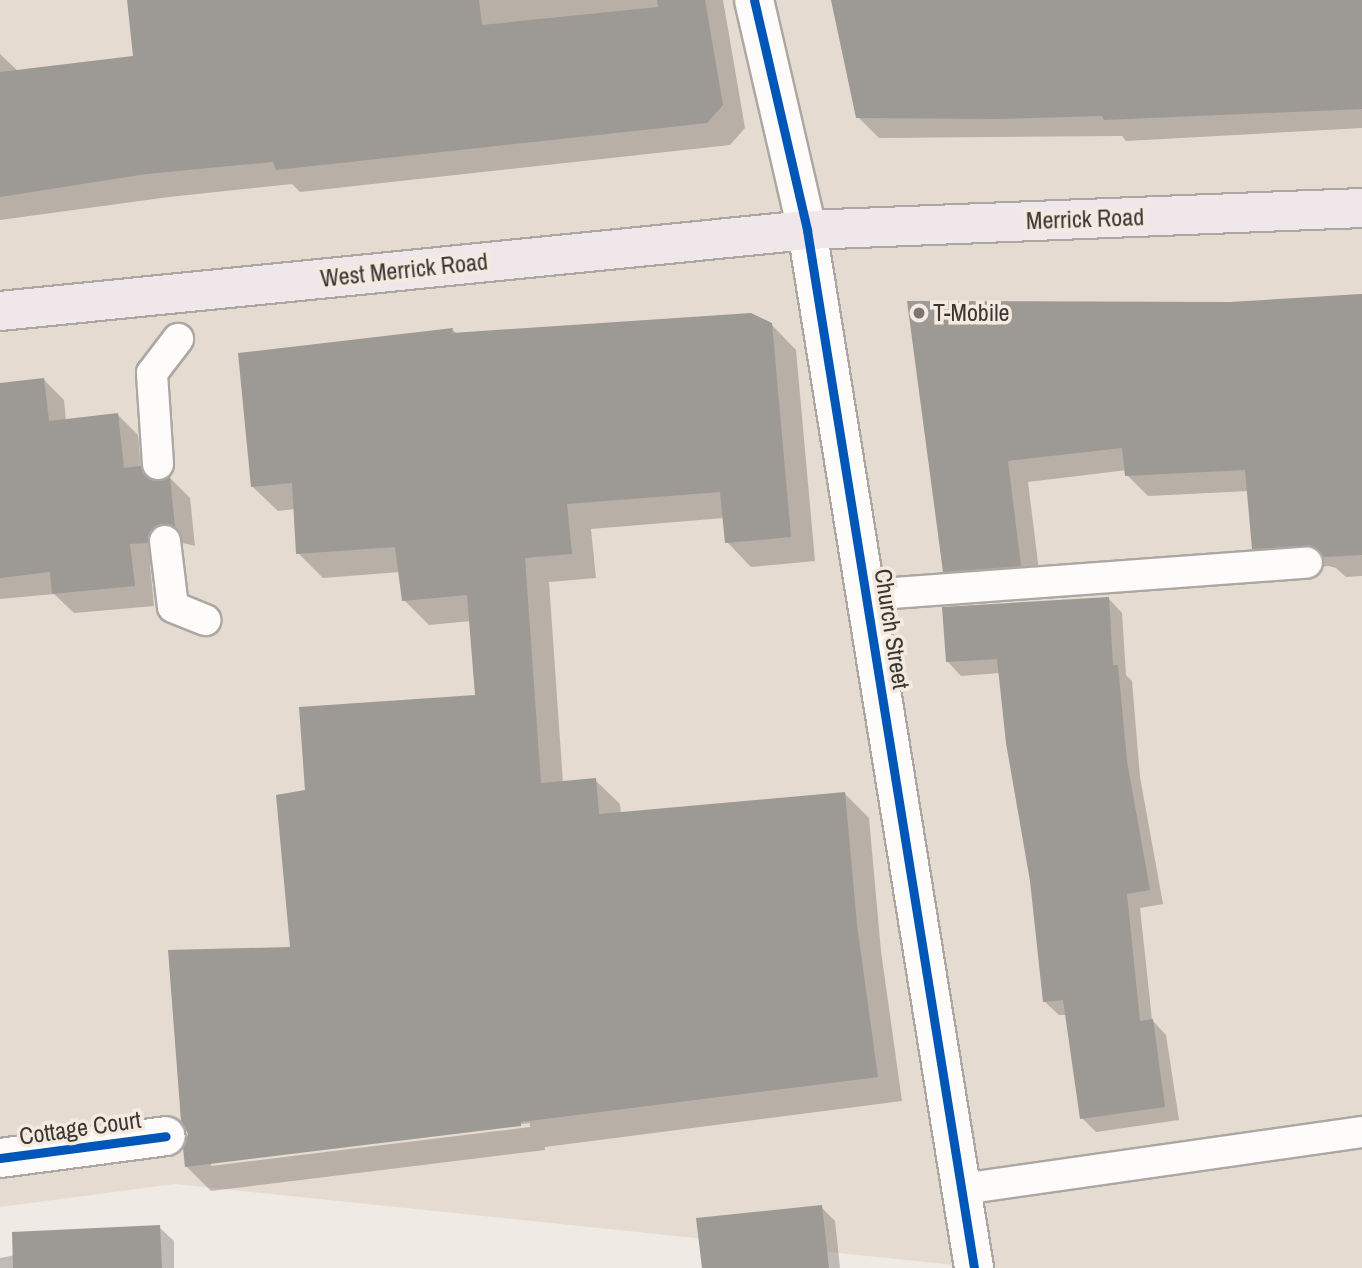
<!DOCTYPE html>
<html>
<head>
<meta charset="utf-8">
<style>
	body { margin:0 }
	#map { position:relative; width:1362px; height:1268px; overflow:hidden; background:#f0eae4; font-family:"Archivo Narrow",sans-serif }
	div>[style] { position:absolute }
	.built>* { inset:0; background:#e6dbd0 }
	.shadow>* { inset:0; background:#0003 }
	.building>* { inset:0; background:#9d9995 }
	.roads { filter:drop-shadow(2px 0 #aca7a3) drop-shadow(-2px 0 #aca7a3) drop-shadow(0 2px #aca7a3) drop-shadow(0 -2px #aca7a3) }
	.service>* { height:30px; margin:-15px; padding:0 15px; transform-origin:15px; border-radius:15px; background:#fdfcfb }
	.minor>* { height:38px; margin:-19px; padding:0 19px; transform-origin:19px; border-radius:19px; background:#fdfcfb }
	.tertiary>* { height:38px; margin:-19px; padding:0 19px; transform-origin:19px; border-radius:19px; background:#fdfcfb }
	.primary>* { height:38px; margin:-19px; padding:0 19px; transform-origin:19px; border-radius:19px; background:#efe7e9 }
	.cycleway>* { height:9px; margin:-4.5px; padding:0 4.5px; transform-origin:4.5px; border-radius:4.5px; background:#0057b8 }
	.dots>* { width:19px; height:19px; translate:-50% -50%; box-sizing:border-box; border:4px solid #f4eae0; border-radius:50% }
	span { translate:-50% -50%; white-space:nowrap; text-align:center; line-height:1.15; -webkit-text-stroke:7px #f4eae0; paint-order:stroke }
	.street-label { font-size:24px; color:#3b3733 }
	.poi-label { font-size:24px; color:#3b3733 }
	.left { translate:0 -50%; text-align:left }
</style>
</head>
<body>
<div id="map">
	<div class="built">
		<i style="clip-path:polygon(0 0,1362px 0,1362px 1268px,983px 1268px,175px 1184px,0 1207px)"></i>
	</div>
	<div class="shadow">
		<i style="clip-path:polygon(129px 0,723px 0,745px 128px,730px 145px,300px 192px,292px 184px,169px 197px,0 220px,0 54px,18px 71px,135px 57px)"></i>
		<i style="clip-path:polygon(832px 0,1362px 0,1362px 128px,1126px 141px,1122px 136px,879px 138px,858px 117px)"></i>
		<i style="clip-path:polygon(1362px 294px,1362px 576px,1346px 577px,1336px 568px,1329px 566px,1275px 570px,1254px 549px,1249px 491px,1148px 496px,1127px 475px,1127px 470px,1028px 482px,1041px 587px,966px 592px,945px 571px,909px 303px,1230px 304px)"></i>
		<i style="clip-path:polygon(evenodd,771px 324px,796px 350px,815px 561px,751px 567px,727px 542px,724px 518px,591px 529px,596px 578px,549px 582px,563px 783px,595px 780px,620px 804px,621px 814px,844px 793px,869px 818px,881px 951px,902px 1101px,545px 1147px,545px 1150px,211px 1191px,186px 1166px,292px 949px,307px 792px,477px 696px,471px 621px,429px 625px,404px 600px,400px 572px,323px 578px,298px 553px,295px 509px,278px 511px,253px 487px,240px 354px,453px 330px,457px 334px,771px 324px,530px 1123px,530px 1127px,211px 1166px,211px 1162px,530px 1123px)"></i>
		<i style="clip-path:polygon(44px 380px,64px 400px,66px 421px,118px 415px,138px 435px,141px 469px,154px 482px,170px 478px,190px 498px,195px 546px,183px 543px,169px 554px,167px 563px,150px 564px,154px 606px,74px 613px,54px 594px,0 599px,0 384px)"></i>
		<i style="clip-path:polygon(1108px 598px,1122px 613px,1126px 675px,1132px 681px,1140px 777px,1163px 904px,1140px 908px,1152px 1020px,1166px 1035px,1179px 1120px,1096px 1132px,1082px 1118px,1067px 1015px,1059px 1015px,1044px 1001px,1032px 880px,1000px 673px,961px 676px,947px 661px)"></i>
		<i style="clip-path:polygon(821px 1207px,835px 1221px,840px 1268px,703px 1268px)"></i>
		<i style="clip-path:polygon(159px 1227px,174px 1241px,174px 1268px,0 1268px,0 1258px)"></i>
	</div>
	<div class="building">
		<i style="clip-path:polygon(127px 0,479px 0,482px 25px,658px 7px,657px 0,705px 0,723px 105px,707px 123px,276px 170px,273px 162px,146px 174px,0 197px,0 72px,133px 56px)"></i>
		<i style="clip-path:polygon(831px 0,1362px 0,1362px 109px,1104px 120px,1102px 116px,997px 119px,856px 118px)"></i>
		<i style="clip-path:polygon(1362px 294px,1362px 555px,1323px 557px,1315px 548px,1306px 546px,1252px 549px,1245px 470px,1125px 476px,1122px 448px,1008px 461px,1021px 566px,943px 572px,907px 301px,1230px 302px)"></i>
		<i style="clip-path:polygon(751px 313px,772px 323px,791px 537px,725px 543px,720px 492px,567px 504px,572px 554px,525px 558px,541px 783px,596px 778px,599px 814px,845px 792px,857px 925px,878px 1077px,521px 1122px,521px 1126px,185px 1167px,183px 1148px,188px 1134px,181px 1121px,168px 950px,290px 947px,276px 795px,305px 790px,299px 707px,475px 695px,467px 595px,402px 601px,395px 547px,296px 554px,292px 483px,251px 487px,238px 353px,453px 328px,452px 333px)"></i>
		<i style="clip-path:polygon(44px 378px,49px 421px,118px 413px,124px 468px,141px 466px,150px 479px,158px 481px,170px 476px,175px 528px,162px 524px,149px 534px,148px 543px,130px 544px,135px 586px,52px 594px,50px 572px,0 578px,0 383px)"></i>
		<i style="clip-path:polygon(1109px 597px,1113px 665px,1118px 665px,1127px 761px,1150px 890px,1127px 894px,1140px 1021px,1153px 1019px,1165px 1107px,1080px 1119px,1063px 1000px,1043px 1002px,1030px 881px,1006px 743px,997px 659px,946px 662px,942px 607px)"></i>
		<i style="clip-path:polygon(822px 1205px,829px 1268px,702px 1268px,696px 1218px)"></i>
		<i style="clip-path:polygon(160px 1225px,162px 1268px,13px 1268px,12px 1232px)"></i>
	</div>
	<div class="roads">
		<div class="service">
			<i style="left:158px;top:464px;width:91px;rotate:-93.8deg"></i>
			<i style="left:152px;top:373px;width:43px;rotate:-52.6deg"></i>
			<i style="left:165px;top:541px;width:66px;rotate:83.1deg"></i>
			<i style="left:173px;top:607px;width:35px;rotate:22deg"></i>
			<i style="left:866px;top:595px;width:442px;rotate:-4.2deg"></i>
			<i style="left:962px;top:1189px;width:404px;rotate:-8.1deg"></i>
		</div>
		<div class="minor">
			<i style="left:807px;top:230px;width:1051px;rotate:80.86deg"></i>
			<i style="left:0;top:1158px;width:167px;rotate:-7.5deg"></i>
		</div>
		<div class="tertiary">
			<i style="left:754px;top:0;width:236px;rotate:77deg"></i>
		</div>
		<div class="primary">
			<i style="left:0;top:311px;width:811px;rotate:-5.73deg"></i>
			<i style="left:807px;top:230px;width:555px;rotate:-2.27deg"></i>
		</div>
	</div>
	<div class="cycleway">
		<i style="left:754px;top:0;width:236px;rotate:77deg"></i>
		<i style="left:807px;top:230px;width:1051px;rotate:80.86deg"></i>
		<i style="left:0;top:1158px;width:167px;rotate:-7.5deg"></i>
	</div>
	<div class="dots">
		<i style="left:919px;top:313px;background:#7a7671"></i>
	</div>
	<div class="street-label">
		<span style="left:1085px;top:219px;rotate:-2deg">Merrick Road</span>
		<span style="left:404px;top:270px;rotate:-6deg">West Merrick Road</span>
		<span style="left:892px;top:629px;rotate:81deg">Church Street</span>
		<span style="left:80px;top:1128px;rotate:-8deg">Cottage Court</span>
	</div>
	<div class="poi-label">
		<span class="left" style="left:933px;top:313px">T-Mobile</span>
	</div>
</div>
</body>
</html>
